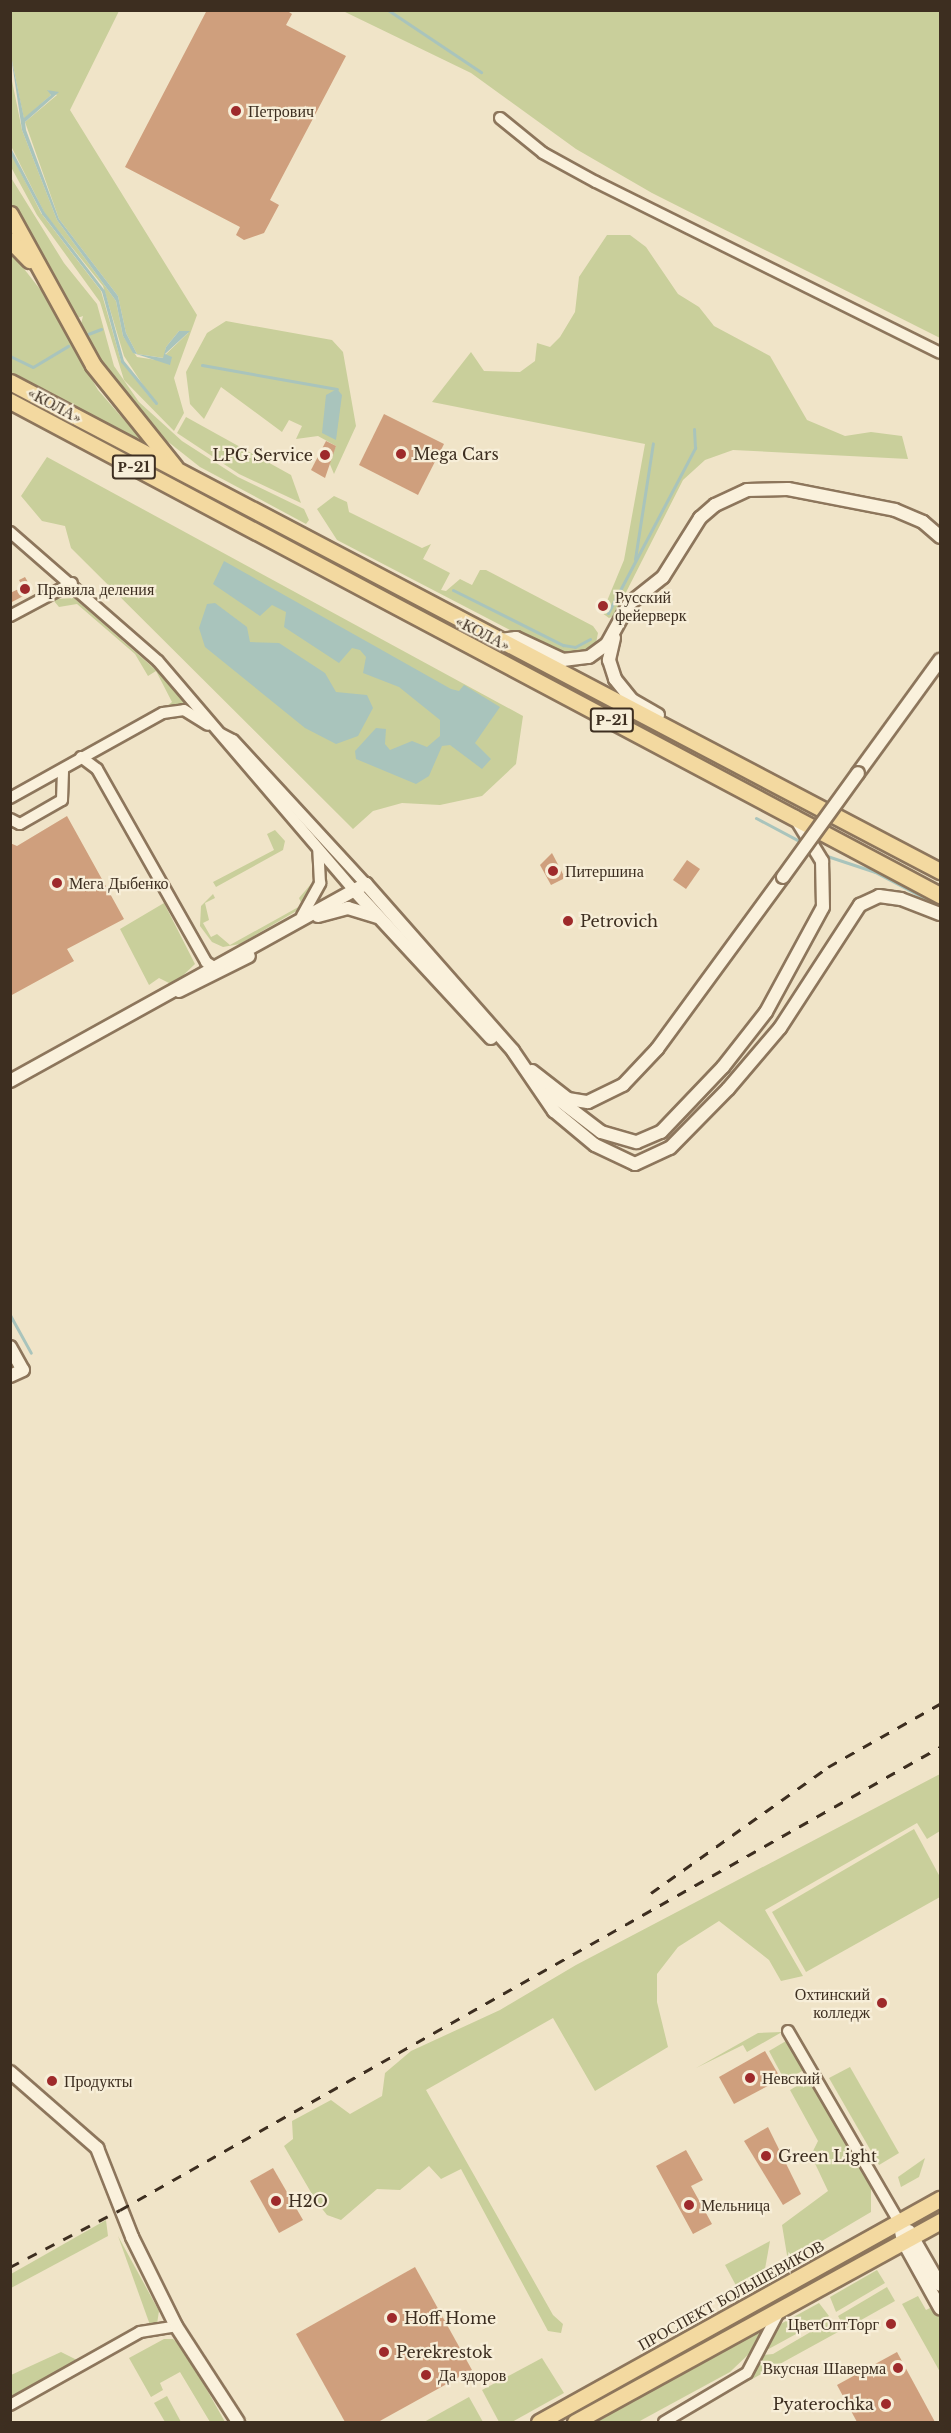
<!DOCTYPE html>
<html>
<head>
<meta charset="utf-8">
<style>
	body { margin:0 }
	#map { position:relative; width:951px; height:2433px; overflow:hidden; background:#f0e4c8; font-family:"Libre Baskerville",serif }
	div>[style] { position:absolute }
	.green>* { inset:0; background:#c9cf9b }
	.water>* { inset:0; background:#a9c4bc }
	.stream>* { height:3px; margin:-1.5px; padding:0 1.5px; transform-origin:1.5px; border-radius:1.5px; background:#a9c4bc }
	.building>* { inset:0; background:#cf9f7d }
	.roads { filter:drop-shadow(2px 0 #8d765c) drop-shadow(-2px 0 #8d765c) drop-shadow(0 2px #8d765c) drop-shadow(0 -2px #8d765c) }
	.minor>* { height:10px; margin:-5px; padding:0 5px; transform-origin:5px; border-radius:5px; background:#faf1dc }
	.tertiary>* { height:12px; margin:-6px; padding:0 6px; transform-origin:6px; border-radius:6px; background:#faf1dc }
	.primary>* { height:15px; margin:-7.5px; padding:0 7.5px; transform-origin:7.5px; border-radius:7.5px; background:#f3d9a0 }
	.rail>* { height:3px; margin-top:-1.5px; transform-origin:0; background:repeating-linear-gradient(90deg,#3d2e20 0 10px,transparent 0 20px) }
	.bridges { filter:drop-shadow(2px 0 #8d765c) drop-shadow(-2px 0 #8d765c) drop-shadow(0 2px #8d765c) drop-shadow(0 -2px #8d765c) }
	.tertiary-bridge>* { height:12px; margin:-6px; padding:0 6px; transform-origin:6px; border-radius:6px; background:#faf1dc }
	.dots>* { width:16px; height:16px; translate:-50% -50%; box-sizing:border-box; border:3px solid #f7eed8; border-radius:50% }
	span { translate:-50% -50%; white-space:nowrap; text-align:center; line-height:1.15; -webkit-text-stroke:4.5px #f7eed8; paint-order:stroke }
	.shield-label span { padding:2px 4px; background:#f7eed8; border:2px solid; border-radius:4px; -webkit-text-stroke-width:0 }
	.shield-label { font-size:15px; color:#3d2e20; font-weight:700 }
	.poi-label { font-size:16px; color:#3d2e20 }
	.left { translate:0 -50%; text-align:left }
	.right { translate:-100% -50%; text-align:right }
	.street-label { font-size:16px; color:#3d2e20 }
	.frame { position:absolute; inset:0; border:12px solid #3d2e20; pointer-events:none }
</style>
</head>
<body>
<div id="map">
	<div class="green">
		<i style="clip-path:polygon(11px 11px,119px 11px,70px 110px,197px 315px,174px 378px,184px 413px,174px 431px,124px 380px,100px 302px,37px 215px,11px 167px,11px 153px,41px 213px,101px 291px,121px 361px,156px 405px,124px 356px,103px 286px,45px 214px,11px 146px,10px 71px,22px 130px,57px 220px,116px 301px,123px 336px,137px 357px,170px 362px,165px 355px,188px 333px,179px 331px,166px 347px,164px 358px,137px 354px,126px 333px,118px 296px,59px 219px,25px 122px,57px 95px,48px 90px,51px 95px,24px 119px,11px 56px)"></i>
		<i style="clip-path:polygon(343px 11px,940px 11px,940px 338px,652px 193px,576px 149px,471px 73px)"></i>
		<i style="clip-path:polygon(10px 176px,64px 263px,97px 304px,114px 366px,139px 402px,182px 441px,238px 477px,304px 509px,309px 520px,306px 524px,200px 467px,143px 422px,115px 388px,80px 328px,83px 316px,75px 319px,11px 208px)"></i>
		<i style="clip-path:polygon(607px 235px,630px 235px,646px 247px,678px 294px,699px 307px,714px 326px,770px 356px,807px 420px,845px 436px,871px 432px,902px 436px,908px 459px,733px 450px,705px 460px,683px 480px,614px 616px,609px 618px,602px 613px,624px 560px,645px 444px,432px 402px,471px 352px,484px 371px,520px 372px,535px 361px,537px 343px,550px 347px,560px 337px,575px 312px,579px 277px)"></i>
		<i style="clip-path:polygon(10px 251px,43px 293px,98px 390px,139px 437px,136px 440px,11px 374px)"></i>
		<i style="clip-path:polygon(226px 321px,332px 340px,343px 352px,356px 426px,334px 474px,329px 462px,336px 446px,318px 436px,296px 439px,302px 426px,289px 420px,282px 432px,221px 387px,204px 419px,190px 404px,186px 372px,207px 333px)"></i>
		<i style="clip-path:polygon(186px 417px,291px 475px,301px 503px,239px 474px,177px 433px)"></i>
		<i style="clip-path:polygon(47px 457px,523px 716px,516px 764px,482px 796px,440px 805px,402px 803px,373px 811px,353px 829px,71px 548px,65px 526px,42px 521px,21px 496px)"></i>
		<i style="clip-path:polygon(334px 496px,347px 502px,349px 512px,422px 548px,431px 544px,423px 559px,450px 573px,441px 590px,446px 591px,460px 579px,472px 585px,480px 570px,486px 570px,593px 626px,598px 633px,596px 643px,583px 652px,558px 655px,337px 540px,317px 509px)"></i>
		<i style="clip-path:polygon(74px 598px,157px 671px,194px 711px,167px 706px,172px 702px,156px 671px,148px 676px,135px 654px,77px 604px,59px 607px,54px 601px,11px 624px,55px 599px)"></i>
		<i style="clip-path:polygon(275px 830px,285px 841px,283px 850px,216px 887px,213px 882px,274px 850px,267px 834px)"></i>
		<i style="clip-path:polygon(311px 884px,316px 885px,305px 906px,240px 944px,223px 947px,212px 942px,200px 926px,201px 906px,213px 894px,215px 898px,205px 903px,209px 920px,203px 923px,211px 937px,217px 934px,230px 945px,302px 905px,299px 898px)"></i>
		<i style="clip-path:polygon(164px 903px,195px 964px,173px 985px,159px 978px,149px 985px,120px 929px)"></i>
		<i style="clip-path:polygon(940px 1774px,940px 1831px,927px 1839px,917px 1823px,765px 1910px,803px 1976px,781px 1981px,769px 1960px,719px 1921px,678px 1947px,657px 1974px,657px 2002px,668px 2047px,595px 2091px,553px 2018px,426px 2090px,553px 2315px,563px 2324px,561px 2333px,548px 2331px,461px 2169px,441px 2179px,429px 2166px,400px 2190px,377px 2189px,341px 2220px,327px 2215px,316px 2201px,284px 2146px,293px 2139px,292px 2121px,331px 2100px,350px 2114px,382px 2096px,385px 2073px,411px 2051px,500px 2010px,576px 1965px)"></i>
		<i style="clip-path:polygon(914px 1829px,940px 1877px,940px 1897px,806px 1972px,772px 1912px)"></i>
		<i style="clip-path:polygon(782px 2032px,747px 2052px,743px 2045px,696px 2068px,758px 2033px)"></i>
		<i style="clip-path:polygon(786px 2041px,791px 2041px,807px 2068px,785px 2081px,769px 2051px)"></i>
		<i style="clip-path:polygon(850px 2067px,899px 2153px,879px 2165px,829px 2078px)"></i>
		<i style="clip-path:polygon(812px 2077px,871px 2181px,871px 2212px,788px 2261px,782px 2225px,828px 2191px,811px 2155px,818px 2141px,790px 2090px)"></i>
		<i style="clip-path:polygon(925px 2158px,919px 2177px,901px 2187px,898px 2177px)"></i>
		<i style="clip-path:polygon(106px 2220px,108px 2236px,11px 2288px,11px 2274px)"></i>
		<i style="clip-path:polygon(118px 2236px,159px 2311px,157px 2324px,150px 2325px)"></i>
		<i style="clip-path:polygon(770px 2241px,763px 2280px,740px 2293px,725px 2265px)"></i>
		<i style="clip-path:polygon(877px 2270px,885px 2283px,836px 2312px,830px 2297px)"></i>
		<i style="clip-path:polygon(887px 2287px,895px 2301px,845px 2329px,838px 2316px)"></i>
		<i style="clip-path:polygon(918px 2296px,926px 2310px,934px 2306px,940px 2318px,940px 2372px,902px 2304px)"></i>
		<i style="clip-path:polygon(819px 2303px,829px 2316px,765px 2351px,777px 2326px)"></i>
		<i style="clip-path:polygon(831px 2320px,838px 2332px,745px 2383px,763px 2355px,773px 2354px)"></i>
		<i style="clip-path:polygon(756px 2332px,760px 2335px,754px 2349px,730px 2372px,638px 2422px,593px 2422px)"></i>
		<i style="clip-path:polygon(164px 2339px,173px 2339px,184px 2349px,225px 2422px,210px 2422px,180px 2372px,160px 2383px,163px 2390px,151px 2397px,129px 2358px)"></i>
		<i style="clip-path:polygon(61px 2352px,77px 2360px,11px 2396px,11px 2375px)"></i>
		<i style="clip-path:polygon(542px 2358px,564px 2393px,512px 2422px,499px 2422px,482px 2390px)"></i>
		<i style="clip-path:polygon(167px 2396px,181px 2422px,165px 2422px,154px 2403px)"></i>
		<i style="clip-path:polygon(469px 2397px,483px 2422px,424px 2422px)"></i>
	</div>
	<div class="water">
		<i style="clip-path:polygon(11px 56px,24px 118px,51px 95px,47px 90px,59px 92px,25px 122px,26px 130px,59px 219px,118px 296px,126px 333px,137px 354px,163px 358px,166px 347px,179px 331px,190px 331px,165px 354px,172px 357px,170px 365px,133px 353px,123px 336px,116px 301px,57px 220px,22px 130px)"></i>
		<i style="clip-path:polygon(337px 389px,342px 395px,336px 440px,322px 433px,326px 395px)"></i>
		<i style="clip-path:polygon(224px 561px,451px 689px,459px 691px,464px 685px,500px 707px,475px 743px,491px 759px,482px 769px,450px 745px,442px 746px,429px 776px,416px 784px,356px 759px,355px 751px,376px 728px,386px 729px,385px 744px,390px 750px,412px 741px,427px 747px,440px 736px,440px 720px,399px 687px,363px 673px,366px 657px,360px 650px,352px 648px,339px 663px,284px 627px,286px 612px,272px 605px,260px 616px,213px 584px)"></i>
		<i style="clip-path:polygon(215px 603px,247px 627px,250px 642px,279px 643px,325px 673px,336px 692px,367px 695px,373px 708px,358px 736px,336px 744px,305px 728px,205px 647px,199px 628px,207px 604px)"></i>
	</div>
	<div class="stream">
		<i style="left:388px;top:10px;width:112px;rotate:33.7deg"></i>
		<i style="left:10px;top:150px;width:71px;rotate:62.4deg"></i>
		<i style="left:43px;top:213px;width:98px;rotate:52.4deg"></i>
		<i style="left:103px;top:291px;width:73px;rotate:74.8deg"></i>
		<i style="left:122px;top:361px;width:54px;rotate:51deg"></i>
		<i style="left:88px;top:334px;width:14px;rotate:-21deg"></i>
		<i style="left:10px;top:356px;width:25px;rotate:26deg"></i>
		<i style="left:33px;top:367px;width:41px;rotate:-31deg"></i>
		<i style="left:202px;top:365px;width:137px;rotate:10.1deg"></i>
		<i style="left:635px;top:559px;width:117px;rotate:-81.2deg"></i>
		<i style="left:453px;top:590px;width:123px;rotate:26.6deg"></i>
		<i style="left:563px;top:645px;width:12px;rotate:9deg"></i>
		<i style="left:575px;top:647px;width:17px;rotate:-28deg"></i>
		<i style="left:608px;top:613px;width:187px;rotate:-62.2deg"></i>
		<i style="left:695px;top:448px;width:19px;rotate:-93deg"></i>
		<i style="left:756px;top:818px;width:53px;rotate:28deg"></i>
		<i style="left:824px;top:855px;width:54px;rotate:18.4deg"></i>
		<i style="left:875px;top:872px;width:73px;rotate:27.6deg"></i>
		<i style="left:10px;top:1315px;width:43px;rotate:61.1deg"></i>
	</div>
	<div class="building">
		<i style="clip-path:polygon(207px 10px,286px 10px,292px 14px,286px 25px,346px 56px,270px 200px,279px 205px,264px 233px,244px 240px,236px 235px,240px 227px,125px 167px)"></i>
		<i style="clip-path:polygon(384px 414px,444px 444px,418px 495px,359px 465px)"></i>
		<i style="clip-path:polygon(326px 441px,336px 446px,325px 478px,311px 470px)"></i>
		<i style="clip-path:polygon(25px 577px,33px 591px,10px 603px,10px 593px,23px 587px,19px 580px)"></i>
		<i style="clip-path:polygon(67px 816px,124px 919px,67px 949px,74px 961px,10px 996px,10px 843px,17px 846px)"></i>
		<i style="clip-path:polygon(552px 853px,565px 878px,551px 885px,540px 865px)"></i>
		<i style="clip-path:polygon(687px 860px,700px 869px,686px 889px,673px 880px)"></i>
		<i style="clip-path:polygon(765px 2051px,781px 2079px,734px 2104px,719px 2077px)"></i>
		<i style="clip-path:polygon(768px 2127px,801px 2194px,783px 2205px,744px 2141px)"></i>
		<i style="clip-path:polygon(686px 2150px,703px 2180px,691px 2186px,712px 2224px,693px 2234px,656px 2166px)"></i>
		<i style="clip-path:polygon(273px 2168px,303px 2220px,279px 2233px,250px 2181px)"></i>
		<i style="clip-path:polygon(415px 2267px,472px 2370px,378px 2422px,345px 2422px,296px 2334px)"></i>
		<i style="clip-path:polygon(897px 2352px,935px 2422px,857px 2422px,837px 2385px)"></i>
	</div>
	<div class="roads">
		<div class="minor">
			<i style="left:500px;top:118px;width:55px;rotate:39.1deg"></i>
			<i style="left:543px;top:153px;width:60px;rotate:28.7deg"></i>
			<i style="left:596px;top:182px;width:384px;rotate:26.4deg"></i>
			<i style="left:10px;top:532px;width:196px;rotate:41.1deg"></i>
			<i style="left:158px;top:661px;width:300px;rotate:49.5deg"></i>
			<i style="left:10px;top:616px;width:70px;rotate:-28deg"></i>
			<i style="left:221px;top:734px;width:13px;rotate:27deg"></i>
			<i style="left:233px;top:740px;width:196px;rotate:47.3deg"></i>
			<i style="left:81px;top:757px;width:20px;rotate:37deg"></i>
			<i style="left:97px;top:769px;width:222px;rotate:60.5deg"></i>
			<i style="left:206px;top:962px;width:15px;rotate:32deg"></i>
			<i style="left:10px;top:798px;width:175px;rotate:-29.1deg"></i>
			<i style="left:163px;top:713px;width:21px;rotate:-8deg"></i>
			<i style="left:184px;top:710px;width:28px;rotate:32deg"></i>
			<i style="left:10px;top:819px;width:11px;rotate:27deg"></i>
			<i style="left:20px;top:824px;width:48px;rotate:-29.7deg"></i>
			<i style="left:62px;top:800px;width:29px;rotate:-88deg"></i>
			<i style="left:302px;top:916px;width:38px;rotate:-61deg"></i>
			<i style="left:320px;top:883px;width:33px;rotate:-93deg"></i>
			<i style="left:788px;top:2031px;width:221px;rotate:59.8deg"></i>
			<i style="left:10px;top:2405px;width:149px;rotate:-29.3deg"></i>
			<i style="left:140px;top:2332px;width:36px;rotate:-9deg"></i>
			<i style="left:664px;top:2422px;width:96px;rotate:-30.6deg"></i>
			<i style="left:747px;top:2373px;width:71px;rotate:-62.4deg"></i>
		</div>
		<div class="tertiary">
			<i style="left:614px;top:638px;width:23px;rotate:103deg"></i>
			<i style="left:609px;top:660px;width:20px;rotate:72deg"></i>
			<i style="left:615px;top:679px;width:27px;rotate:51deg"></i>
			<i style="left:632px;top:700px;width:30px;rotate:30deg"></i>
			<i style="left:501px;top:640px;width:15px;rotate:-8deg"></i>
			<i style="left:516px;top:638px;width:52px;rotate:25.1deg"></i>
			<i style="left:563px;top:660px;width:26px;rotate:-7deg"></i>
			<i style="left:589px;top:657px;width:22px;rotate:-36deg"></i>
			<i style="left:607px;top:644px;width:46px;rotate:-61.2deg"></i>
			<i style="left:629px;top:604px;width:43px;rotate:-38.5deg"></i>
			<i style="left:663px;top:577px;width:70px;rotate:-57.9deg"></i>
			<i style="left:700px;top:518px;width:20px;rotate:-41deg"></i>
			<i style="left:715px;top:505px;width:35px;rotate:-25deg"></i>
			<i style="left:747px;top:490px;width:41px;rotate:-1.4deg"></i>
			<i style="left:788px;top:489px;width:109px;rotate:11.1deg"></i>
			<i style="left:895px;top:510px;width:30px;rotate:23deg"></i>
			<i style="left:923px;top:522px;width:23px;rotate:41deg"></i>
			<i style="left:858px;top:773px;width:140px;rotate:-54deg"></i>
			<i style="left:353px;top:889px;width:203px;rotate:47.2deg"></i>
			<i style="left:318px;top:916px;width:31px;rotate:-15deg"></i>
			<i style="left:348px;top:908px;width:30px;rotate:17deg"></i>
			<i style="left:179px;top:991px;width:78px;rotate:-26.6deg"></i>
			<i style="left:532px;top:1071px;width:46px;rotate:37.9deg"></i>
			<i style="left:568px;top:1099px;width:20px;rotate:9deg"></i>
			<i style="left:588px;top:1102px;width:39px;rotate:-26deg"></i>
			<i style="left:623px;top:1085px;width:50px;rotate:-46.6deg"></i>
			<i style="left:657px;top:1049px;width:213px;rotate:-53.8deg"></i>
			<i style="left:10px;top:1081px;width:407px;rotate:-29deg"></i>
			<i style="left:366px;top:884px;width:222px;rotate:48.6deg"></i>
			<i style="left:513px;top:1051px;width:73px;rotate:55.7deg"></i>
			<i style="left:554px;top:1111px;width:53px;rotate:39.7deg"></i>
			<i style="left:595px;top:1145px;width:44px;rotate:25.4deg"></i>
			<i style="left:635px;top:1164px;width:38px;rotate:-25deg"></i>
			<i style="left:670px;top:1148px;width:83px;rotate:-45.5deg"></i>
			<i style="left:728px;top:1089px;width:80px;rotate:-49.6deg"></i>
			<i style="left:780px;top:1028px;width:147px;rotate:-57deg"></i>
			<i style="left:860px;top:905px;width:21px;rotate:-25deg"></i>
			<i style="left:879px;top:896px;width:22px;rotate:8deg"></i>
			<i style="left:901px;top:899px;width:42px;rotate:21deg"></i>
			<i style="left:550px;top:1093px;width:64px;rotate:37.4deg"></i>
			<i style="left:601px;top:1132px;width:37px;rotate:16deg"></i>
			<i style="left:637px;top:1142px;width:26px;rotate:-23deg"></i>
			<i style="left:661px;top:1132px;width:90px;rotate:-46.4deg"></i>
			<i style="left:723px;top:1067px;width:70px;rotate:-52deg"></i>
			<i style="left:766px;top:1012px;width:119px;rotate:-61.5deg"></i>
			<i style="left:823px;top:907px;width:46px;rotate:-91.2deg"></i>
			<i style="left:822px;top:861px;width:52px;rotate:-121.5deg"></i>
			<i style="left:10px;top:1347px;width:26px;rotate:61deg"></i>
			<i style="left:23px;top:1370px;width:14px;rotate:155deg"></i>
			<i style="left:10px;top:2072px;width:116px;rotate:41.1deg"></i>
			<i style="left:97px;top:2148px;width:96px;rotate:68.5deg"></i>
			<i style="left:132px;top:2237px;width:99px;rotate:63.7deg"></i>
			<i style="left:176px;top:2326px;width:114px;rotate:57.1deg"></i>
			<i style="left:899px;top:2222px;width:19px;rotate:78deg"></i>
			<i style="left:903px;top:2241px;width:77px;rotate:61.1deg"></i>
			<i style="left:909px;top:2231px;width:62px;rotate:60.1deg"></i>
		</div>
		<div class="primary">
			<i style="left:10px;top:214px;width:172px;rotate:61.2deg"></i>
			<i style="left:93px;top:365px;width:131px;rotate:51.2deg"></i>
			<i style="left:10px;top:240px;width:28px;rotate:46deg"></i>
			<i style="left:10px;top:382px;width:1051px;rotate:27.74deg"></i>
			<i style="left:10px;top:401px;width:1053px;rotate:27.98deg"></i>
			<i style="left:539px;top:2422px;width:459px;rotate:-29.1deg"></i>
			<i style="left:575px;top:2422px;width:417px;rotate:-28.8deg"></i>
		</div>
	</div>
	<div class="rail">
		<i style="left:651px;top:1893px;width:217px;rotate:-35.4deg"></i>
		<i style="left:828px;top:1767px;width:129px;rotate:-29.4deg"></i>
		<i style="left:10px;top:2267px;width:124px;rotate:-27.4deg"></i>
		<i style="left:120px;top:2210px;width:942px;rotate:-29.45deg"></i>
	</div>
	<div class="bridges">
		<div class="tertiary-bridge">
			<i style="left:783px;top:877px;width:128px;rotate:-54.2deg"></i>
		</div>
	</div>
	<div class="dots">
		<i style="left:236px;top:111px;background:#9e2a2b"></i>
		<i style="left:401px;top:454px;background:#9e2a2b"></i>
		<i style="left:325px;top:455px;background:#9e2a2b"></i>
		<i style="left:25px;top:589px;background:#9e2a2b"></i>
		<i style="left:603px;top:606px;background:#9e2a2b"></i>
		<i style="left:553px;top:871px;background:#9e2a2b"></i>
		<i style="left:57px;top:883px;background:#9e2a2b"></i>
		<i style="left:568px;top:921px;background:#9e2a2b"></i>
		<i style="left:882px;top:2003px;background:#9e2a2b"></i>
		<i style="left:750px;top:2078px;background:#9e2a2b"></i>
		<i style="left:52px;top:2081px;background:#9e2a2b"></i>
		<i style="left:766px;top:2156px;background:#9e2a2b"></i>
		<i style="left:276px;top:2201px;background:#9e2a2b"></i>
		<i style="left:689px;top:2205px;background:#9e2a2b"></i>
		<i style="left:392px;top:2318px;background:#9e2a2b"></i>
		<i style="left:891px;top:2324px;background:#9e2a2b"></i>
		<i style="left:384px;top:2352px;background:#9e2a2b"></i>
		<i style="left:898px;top:2368px;background:#9e2a2b"></i>
		<i style="left:426px;top:2375px;background:#9e2a2b"></i>
		<i style="left:886px;top:2404px;background:#9e2a2b"></i>
	</div>
	<div class="shield-label">
		<span style="left:134px;top:467px">Р-21</span>
		<span style="left:612px;top:720px">Р-21</span>
	</div>
	<div class="poi-label">
		<span class="left" style="left:248px;top:111px">Петрович</span>
		<span class="left" style="left:413px;top:454px">Mega Cars</span>
		<span class="right" style="left:313px;top:455px">LPG Service</span>
		<span class="left" style="left:37px;top:589px">Правила деления</span>
		<span class="left" style="left:615px;top:606px">Русский<br>фейерверк</span>
		<span class="left" style="left:565px;top:871px">Питершина</span>
		<span class="left" style="left:69px;top:883px">Мега Дыбенко</span>
		<span class="left" style="left:580px;top:921px">Petrovich</span>
		<span class="right" style="left:870px;top:2003px">Охтинский<br>колледж</span>
		<span class="left" style="left:762px;top:2078px">Невский</span>
		<span class="left" style="left:64px;top:2081px">Продукты</span>
		<span class="left" style="left:778px;top:2156px">Green Light</span>
		<span class="left" style="left:288px;top:2201px">H2O</span>
		<span class="left" style="left:701px;top:2205px">Мельница</span>
		<span class="left" style="left:404px;top:2318px">Hoff Home</span>
		<span class="right" style="left:879px;top:2324px">ЦветОптТорг</span>
		<span class="left" style="left:396px;top:2352px">Perekrestok</span>
		<span class="right" style="left:886px;top:2368px">Вкусная Шаверма</span>
		<span class="left" style="left:438px;top:2375px">Да здоров</span>
		<span class="right" style="left:874px;top:2404px">Pyaterochka</span>
	</div>
	<div class="street-label">
		<span style="left:55px;top:405px;rotate:28deg">«КОЛА»</span>
		<span style="left:483px;top:633px;rotate:27deg">«КОЛА»</span>
		<span style="left:731px;top:2295px;rotate:-29deg">ПРОСПЕКТ БОЛЬШЕВИКОВ</span>
	</div>
	<div class="frame"></div>
</div>
</body>
</html>
